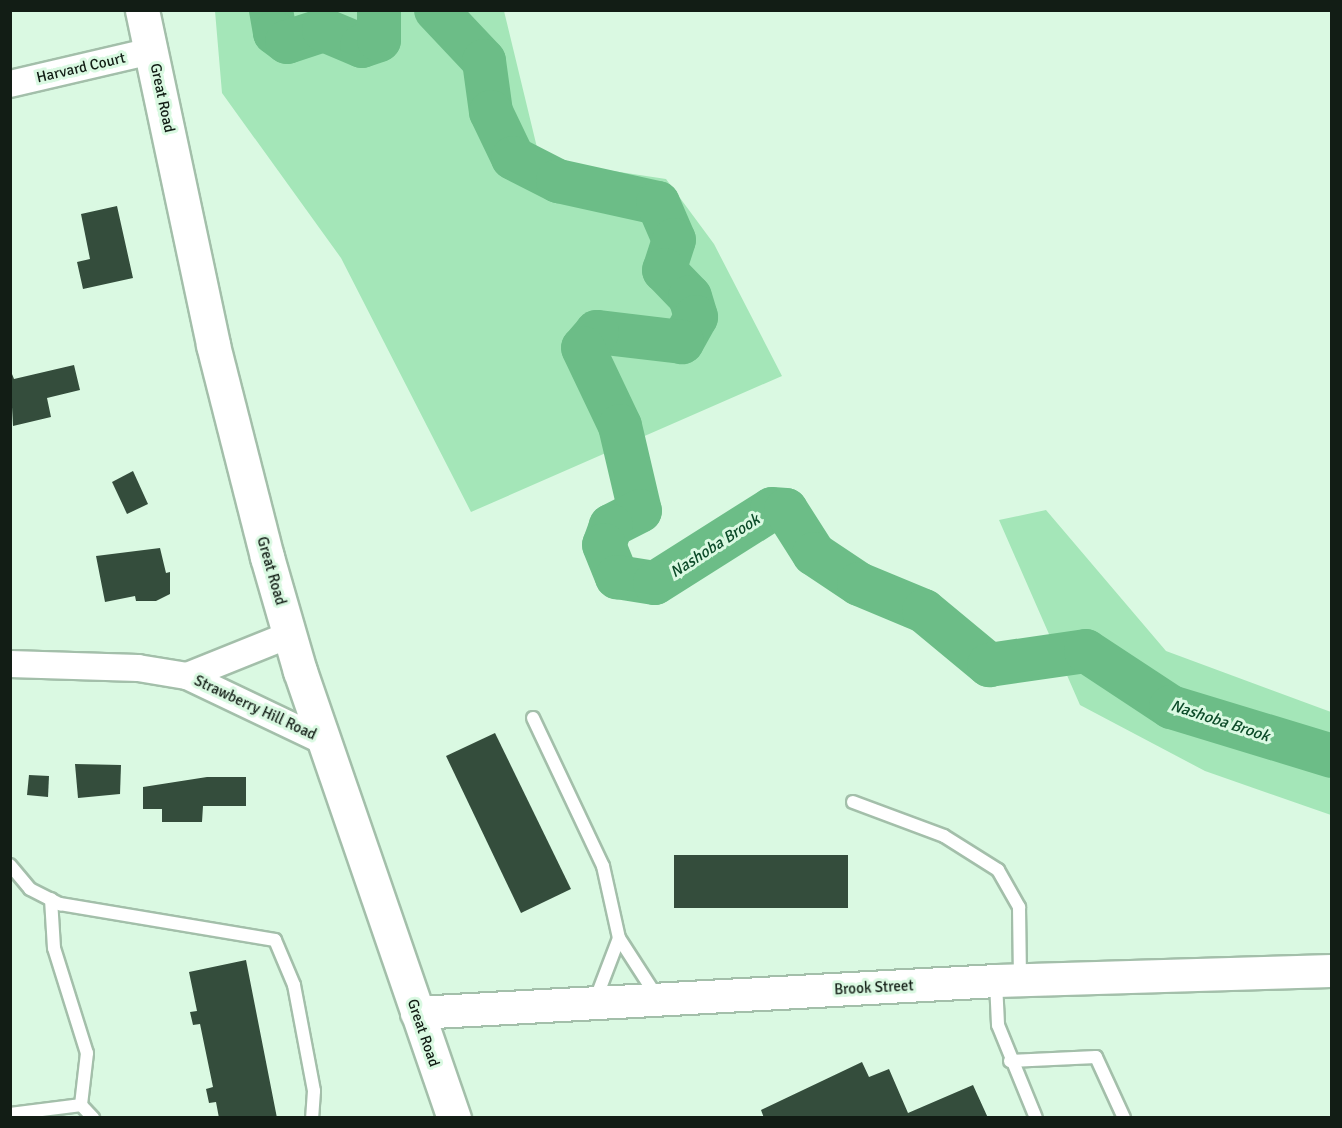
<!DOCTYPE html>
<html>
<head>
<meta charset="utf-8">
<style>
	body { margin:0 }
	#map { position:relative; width:1342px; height:1128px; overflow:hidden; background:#daf9e2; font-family:Signika,sans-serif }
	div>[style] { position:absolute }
	.green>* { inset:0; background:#a4e6b8 }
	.river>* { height:44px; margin:-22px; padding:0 22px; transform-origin:22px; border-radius:22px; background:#6cbd87 }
	.building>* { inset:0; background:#344d3c }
	.roads { filter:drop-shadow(2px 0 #a3bfaa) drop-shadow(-2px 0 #a3bfaa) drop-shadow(0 2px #a3bfaa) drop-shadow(0 -2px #a3bfaa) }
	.service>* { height:12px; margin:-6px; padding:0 6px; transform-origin:6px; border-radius:6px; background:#fff }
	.minor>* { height:26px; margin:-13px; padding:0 13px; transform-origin:13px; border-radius:13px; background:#fff }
	.tertiary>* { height:32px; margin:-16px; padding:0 16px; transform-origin:16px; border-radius:16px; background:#fff }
	.secondary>* { height:33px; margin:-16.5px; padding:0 16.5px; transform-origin:16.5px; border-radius:16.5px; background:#fff }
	span { translate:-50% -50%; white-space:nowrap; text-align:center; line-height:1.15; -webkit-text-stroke:6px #daf9e2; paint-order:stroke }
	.street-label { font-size:15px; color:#121d15 }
	.water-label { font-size:16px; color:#0b4a28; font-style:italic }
	.frame { position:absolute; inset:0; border:12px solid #121d15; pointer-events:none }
</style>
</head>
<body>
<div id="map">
	<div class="green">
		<i style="clip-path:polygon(215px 11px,504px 11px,540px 160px,666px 179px,714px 244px,782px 376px,471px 512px,341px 258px,222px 93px)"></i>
		<i style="clip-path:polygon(1046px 510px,1166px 651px,1331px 712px,1331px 815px,1205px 771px,1080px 705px,999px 520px)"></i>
	</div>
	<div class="river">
		<i style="left:271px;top:10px;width:23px;rotate:80deg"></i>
		<i style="left:275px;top:33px;width:15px;rotate:37deg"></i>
		<i style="left:287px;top:42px;width:39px;rotate:-18deg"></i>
		<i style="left:324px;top:30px;width:41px;rotate:22.8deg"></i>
		<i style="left:362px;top:46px;width:18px;rotate:-19deg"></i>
		<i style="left:379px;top:40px;width:30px;rotate:-90deg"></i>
		<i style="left:436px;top:10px;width:70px;rotate:46.7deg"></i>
		<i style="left:484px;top:61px;width:51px;rotate:82.2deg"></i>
		<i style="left:491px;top:112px;width:51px;rotate:64.4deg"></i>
		<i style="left:513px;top:158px;width:51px;rotate:27.1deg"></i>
		<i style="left:558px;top:181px;width:102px;rotate:12.4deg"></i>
		<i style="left:658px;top:203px;width:40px;rotate:66.6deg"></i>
		<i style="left:674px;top:240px;width:32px;rotate:108deg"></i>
		<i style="left:664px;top:270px;width:37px;rotate:46deg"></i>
		<i style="left:690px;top:297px;width:21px;rotate:73deg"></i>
		<i style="left:696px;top:317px;width:29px;rotate:119deg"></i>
		<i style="left:682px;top:342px;width:86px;rotate:-173.3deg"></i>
		<i style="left:597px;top:332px;width:21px;rotate:131deg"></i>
		<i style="left:583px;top:348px;width:86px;rotate:64.6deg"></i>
		<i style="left:620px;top:426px;width:87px;rotate:76.8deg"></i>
		<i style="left:640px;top:511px;width:33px;rotate:153deg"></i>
		<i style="left:611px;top:526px;width:20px;rotate:110deg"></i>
		<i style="left:604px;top:545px;width:35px;rotate:68deg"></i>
		<i style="left:617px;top:577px;width:38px;rotate:9deg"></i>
		<i style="left:655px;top:583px;width:138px;rotate:-32.3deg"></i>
		<i style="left:772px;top:509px;width:14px;rotate:4deg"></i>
		<i style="left:786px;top:510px;width:52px;rotate:57.5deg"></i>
		<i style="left:814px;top:554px;width:54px;rotate:33.7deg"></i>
		<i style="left:859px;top:584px;width:70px;rotate:22.6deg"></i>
		<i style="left:924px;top:611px;width:85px;rotate:39.7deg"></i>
		<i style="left:989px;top:665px;width:98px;rotate:-8.2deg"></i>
		<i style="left:1086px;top:651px;width:102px;rotate:33.4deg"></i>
		<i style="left:1171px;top:707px;width:168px;rotate:16.9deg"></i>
	</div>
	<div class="building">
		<i style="clip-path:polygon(117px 206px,133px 278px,83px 289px,77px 262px,90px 259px,81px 214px)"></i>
		<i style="clip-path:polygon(74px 365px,80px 390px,47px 398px,51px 417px,13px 426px,10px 369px,14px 379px)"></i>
		<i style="clip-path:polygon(133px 471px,148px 504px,127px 514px,112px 482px)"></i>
		<i style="clip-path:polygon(160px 548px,166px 573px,170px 572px,170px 594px,156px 601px,136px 601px,135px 596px,105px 602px,96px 556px)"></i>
		<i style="clip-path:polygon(495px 733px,571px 889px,521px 913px,446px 756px)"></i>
		<i style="clip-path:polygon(75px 764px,121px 765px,120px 794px,78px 798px)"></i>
		<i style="clip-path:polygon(29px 775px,49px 776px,48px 797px,27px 795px)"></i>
		<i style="clip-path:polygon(207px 777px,246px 777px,246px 806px,203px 806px,202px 822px,162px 822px,162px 809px,143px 809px,143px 787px)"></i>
		<i style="clip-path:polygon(674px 855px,848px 855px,848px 908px,674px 908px)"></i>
		<i style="clip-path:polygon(246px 960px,277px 1118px,219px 1118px,216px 1102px,209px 1103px,206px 1089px,213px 1087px,200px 1024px,193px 1025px,190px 1012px,197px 1011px,189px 972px)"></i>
		<i style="clip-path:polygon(862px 1062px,869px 1077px,889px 1069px,908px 1113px,973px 1085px,988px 1118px,764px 1118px,761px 1110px)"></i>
	</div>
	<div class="roads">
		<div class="service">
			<i style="left:533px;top:718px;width:164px;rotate:64.7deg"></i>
			<i style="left:603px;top:866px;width:74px;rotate:77.5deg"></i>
			<i style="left:619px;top:938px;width:70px;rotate:57.2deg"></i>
			<i style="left:853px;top:802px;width:97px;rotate:20.5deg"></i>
			<i style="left:944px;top:836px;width:64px;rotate:32.2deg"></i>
			<i style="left:998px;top:870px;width:43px;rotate:60.4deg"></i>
			<i style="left:1019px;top:907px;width:73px;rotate:89.2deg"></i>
			<i style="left:10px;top:865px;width:31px;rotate:50deg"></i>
			<i style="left:30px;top:889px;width:34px;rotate:27deg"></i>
			<i style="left:60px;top:904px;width:218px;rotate:9.5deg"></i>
			<i style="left:275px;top:940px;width:49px;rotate:67.1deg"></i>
			<i style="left:294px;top:985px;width:108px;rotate:79.3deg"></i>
			<i style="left:314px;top:1091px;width:27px;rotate:94deg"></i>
			<i style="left:51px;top:899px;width:49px;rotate:86.5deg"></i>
			<i style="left:54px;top:948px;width:110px;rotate:72.6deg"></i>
			<i style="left:87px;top:1053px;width:52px;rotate:96.6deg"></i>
			<i style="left:81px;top:1105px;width:18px;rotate:47deg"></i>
			<i style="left:996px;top:982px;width:43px;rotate:87.3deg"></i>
			<i style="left:998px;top:1025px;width:100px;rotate:67.8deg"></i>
			<i style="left:595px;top:1001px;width:67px;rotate:-69.1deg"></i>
			<i style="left:1010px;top:1061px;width:86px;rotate:-2.7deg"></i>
			<i style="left:1096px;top:1057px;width:67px;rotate:65.3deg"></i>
			<i style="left:10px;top:1114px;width:72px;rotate:-7.2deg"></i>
		</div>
		<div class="minor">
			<i style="left:10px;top:84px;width:146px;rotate:-13.1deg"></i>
			<i style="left:10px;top:664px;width:128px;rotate:1.8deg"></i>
			<i style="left:138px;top:668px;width:50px;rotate:9.3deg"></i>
			<i style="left:187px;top:676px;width:151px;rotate:25.5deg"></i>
			<i style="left:187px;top:676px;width:110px;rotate:-21.9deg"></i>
		</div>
		<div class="tertiary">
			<i style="left:417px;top:1013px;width:580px;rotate:-3.16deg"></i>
			<i style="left:996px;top:981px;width:336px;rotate:-1.7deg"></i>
		</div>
		<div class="secondary">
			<i style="left:142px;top:10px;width:342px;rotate:78deg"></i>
			<i style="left:213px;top:345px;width:219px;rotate:75.7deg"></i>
			<i style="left:267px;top:557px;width:119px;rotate:73.9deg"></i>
			<i style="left:300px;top:671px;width:473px;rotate:71deg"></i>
		</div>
	</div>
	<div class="street-label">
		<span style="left:81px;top:68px;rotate:-13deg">Harvard Court</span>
		<span style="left:162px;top:98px;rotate:78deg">Great Road</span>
		<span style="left:271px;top:571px;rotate:74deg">Great Road</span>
		<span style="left:255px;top:708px;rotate:25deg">Strawberry Hill Road</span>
		<span style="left:874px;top:988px;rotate:-3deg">Brook Street</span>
		<span style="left:423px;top:1033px;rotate:71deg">Great Road</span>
	</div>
	<div class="water-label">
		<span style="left:715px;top:546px;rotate:-33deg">Nashoba Brook</span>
		<span style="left:1220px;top:721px;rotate:18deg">Nashoba Brook</span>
	</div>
	<div class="frame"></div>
</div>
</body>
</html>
